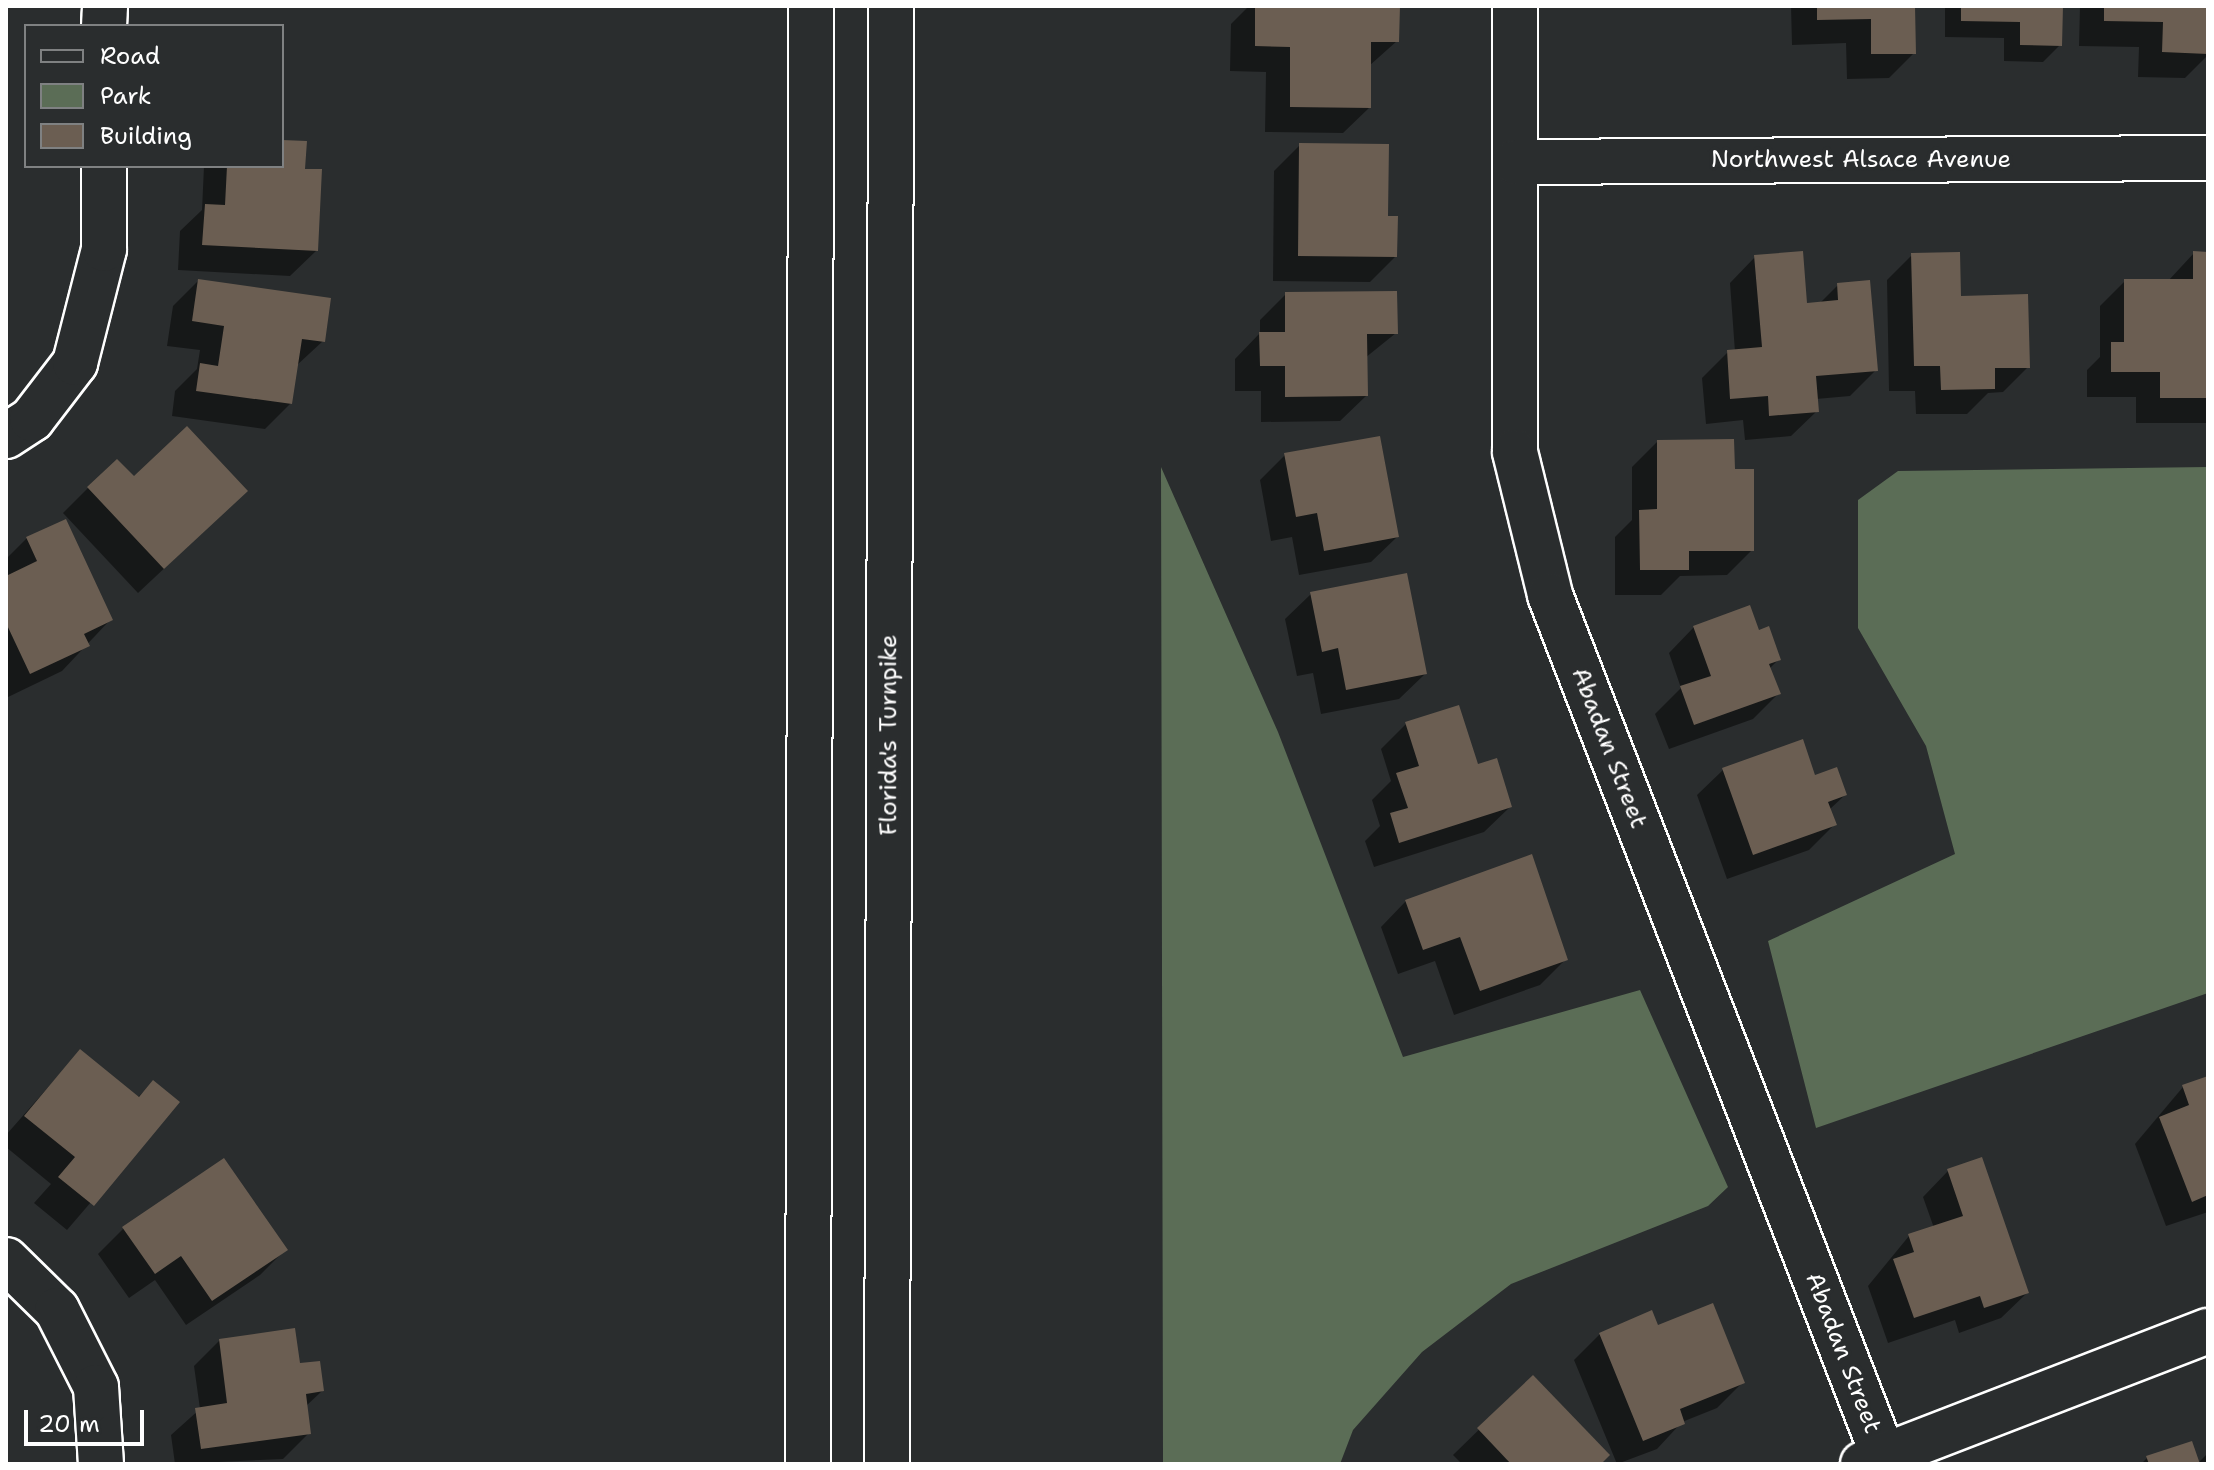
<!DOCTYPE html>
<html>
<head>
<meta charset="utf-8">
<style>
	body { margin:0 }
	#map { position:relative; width:2214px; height:1470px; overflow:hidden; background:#2a2d2e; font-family:"Shantell Sans",sans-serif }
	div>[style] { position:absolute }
	.green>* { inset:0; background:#5b6d56 }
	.shadow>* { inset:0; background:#0007 }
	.building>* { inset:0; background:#6b5e52 }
	.roads { filter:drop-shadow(2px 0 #fff) drop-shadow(-2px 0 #fff) drop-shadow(0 2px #fff) drop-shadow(0 -2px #fff) }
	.street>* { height:44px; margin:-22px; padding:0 22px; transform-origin:22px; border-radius:22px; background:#2a2d2e }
	.highway>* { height:44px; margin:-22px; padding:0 22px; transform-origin:22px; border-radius:22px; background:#2a2d2e }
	span { translate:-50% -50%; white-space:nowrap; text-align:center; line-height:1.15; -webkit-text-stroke:7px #2a2d2e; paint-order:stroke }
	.street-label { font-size:24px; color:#fff }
	.frame { position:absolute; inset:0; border:8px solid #fff; pointer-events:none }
	.legend { position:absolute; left:24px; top:24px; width:260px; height:144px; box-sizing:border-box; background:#2a2d2e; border:2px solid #7f8182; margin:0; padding:10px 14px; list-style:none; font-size:24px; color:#fff }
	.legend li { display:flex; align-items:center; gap:16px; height:40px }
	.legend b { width:40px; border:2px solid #7f8182 }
	.scale { position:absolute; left:24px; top:1410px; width:120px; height:36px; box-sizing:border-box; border:4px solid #fff; border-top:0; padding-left:10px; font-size:24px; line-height:28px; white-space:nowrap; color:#fff; -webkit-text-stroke:6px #2a2d2e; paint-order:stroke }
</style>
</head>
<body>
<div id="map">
	<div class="green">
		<i style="clip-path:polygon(1161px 467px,1278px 732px,1403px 1057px,1640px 990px,1728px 1187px,1708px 1206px,1511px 1284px,1422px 1352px,1353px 1430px,1340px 1464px,1163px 1464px)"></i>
		<i style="clip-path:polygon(2208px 467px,2208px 993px,1816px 1128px,1768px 941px,1955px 854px,1926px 746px,1858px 628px,1858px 500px,1898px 471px)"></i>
	</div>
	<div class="shadow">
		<i style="clip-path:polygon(1249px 6px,1398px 6px,1397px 41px,1369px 66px,1369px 108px,1343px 133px,1265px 132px,1266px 72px,1230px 71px,1231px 24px)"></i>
		<i style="clip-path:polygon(1791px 6px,1913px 6px,1914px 53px,1889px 78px,1847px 79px,1846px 43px,1792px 45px)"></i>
		<i style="clip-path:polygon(1945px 6px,2061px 6px,2060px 45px,2043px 62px,2004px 61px,2004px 38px,1945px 37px)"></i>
		<i style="clip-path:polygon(2080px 6px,2208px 6px,2208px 55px,2185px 78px,2138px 77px,2139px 47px,2079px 46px)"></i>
		<i style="clip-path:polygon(282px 142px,303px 170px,316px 251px,290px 276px,178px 270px,180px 231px,202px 210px,204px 166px,282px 166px)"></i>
		<i style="clip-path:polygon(1300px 145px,1386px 218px,1395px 257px,1370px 282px,1273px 281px,1274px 171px)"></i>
		<i style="clip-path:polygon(2194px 253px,2208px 254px,2208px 423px,2136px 423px,2136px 397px,2087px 397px,2087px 370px,2100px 357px,2100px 306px,2125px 281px,2168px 281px)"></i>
		<i style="clip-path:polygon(1912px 255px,2028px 367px,2003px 392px,1988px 393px,1967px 414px,1916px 414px,1915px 391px,1889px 391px,1887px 280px)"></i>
		<i style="clip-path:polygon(1755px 257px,1805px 305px,1819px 304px,1838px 285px,1876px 370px,1850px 396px,1816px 399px,1817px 411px,1791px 436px,1745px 440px,1743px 420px,1706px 424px,1702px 378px,1728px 352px,1735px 352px,1730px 283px)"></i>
		<i style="clip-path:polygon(198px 281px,323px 341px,296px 366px,291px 403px,265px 429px,172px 416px,175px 391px,197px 369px,200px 350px,167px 346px,173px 306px)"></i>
		<i style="clip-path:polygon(1286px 294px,1396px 333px,1365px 358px,1366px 396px,1340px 421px,1261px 422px,1261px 391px,1235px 391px,1235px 359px,1260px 333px,1260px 320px)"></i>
		<i style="clip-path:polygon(1657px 442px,1733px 471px,1752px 550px,1727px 575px,1680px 576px,1661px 595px,1615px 595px,1615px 537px,1632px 520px,1632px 467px)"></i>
		<i style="clip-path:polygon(1285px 455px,1397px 537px,1371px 562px,1299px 575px,1292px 537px,1271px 541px,1260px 480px)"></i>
		<i style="clip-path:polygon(134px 479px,220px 516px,138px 593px,63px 513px,88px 488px)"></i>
		<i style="clip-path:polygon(27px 538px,111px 619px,62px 671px,6px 698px,6px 559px)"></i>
		<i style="clip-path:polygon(1311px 594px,1425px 674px,1399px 699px,1321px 714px,1313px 673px,1297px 676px,1285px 619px)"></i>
		<i style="clip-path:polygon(1694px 627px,1757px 632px,1779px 659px,1769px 669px,1778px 694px,1753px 719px,1669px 749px,1655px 714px,1681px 688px,1669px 653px)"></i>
		<i style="clip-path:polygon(1406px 724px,1476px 766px,1510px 807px,1484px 832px,1374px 867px,1365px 841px,1380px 826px,1372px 800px,1391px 781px,1381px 749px)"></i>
		<i style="clip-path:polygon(1723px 770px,1814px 777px,1845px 795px,1829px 810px,1834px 825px,1809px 850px,1727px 879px,1697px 795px)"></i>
		<i style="clip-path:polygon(1406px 901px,1565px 960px,1540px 985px,1454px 1015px,1435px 961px,1398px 974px,1381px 927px)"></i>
		<i style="clip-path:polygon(80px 1051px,137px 1098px,153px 1083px,177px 1102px,67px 1230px,34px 1203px,51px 1184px,6px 1147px,6px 1135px)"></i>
		<i style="clip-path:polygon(2208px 1078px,2208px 1212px,2166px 1226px,2135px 1144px,2183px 1087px)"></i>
		<i style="clip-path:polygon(1948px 1171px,2027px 1293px,2001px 1318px,1959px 1333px,1955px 1320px,1888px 1343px,1868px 1286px,1909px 1236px,1934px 1228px,1923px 1197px)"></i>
		<i style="clip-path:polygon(124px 1228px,285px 1250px,260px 1275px,186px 1325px,155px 1280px,129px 1298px,98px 1254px)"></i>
		<i style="clip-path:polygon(1657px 1328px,1742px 1383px,1717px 1408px,1682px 1422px,1657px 1449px,1617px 1464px,1574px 1360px,1600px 1334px)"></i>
		<i style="clip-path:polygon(219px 1341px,299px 1366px,322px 1391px,305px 1407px,309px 1433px,283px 1459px,175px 1464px,171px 1435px,200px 1409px,194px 1366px)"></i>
		<i style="clip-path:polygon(1533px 1377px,1599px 1464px,1462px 1464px,1453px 1455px)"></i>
		<i style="clip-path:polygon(2208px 1453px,2208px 1464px,2141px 1464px,2147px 1458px,2198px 1463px)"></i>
	</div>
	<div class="building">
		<i style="clip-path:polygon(1255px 6px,1400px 6px,1399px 42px,1371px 42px,1371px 108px,1290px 107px,1290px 47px,1255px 46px)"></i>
		<i style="clip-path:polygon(1817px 6px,1915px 6px,1916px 54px,1871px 54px,1871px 19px,1817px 20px)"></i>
		<i style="clip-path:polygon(1961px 6px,2063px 6px,2062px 46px,2020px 45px,2020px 22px,1961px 21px)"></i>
		<i style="clip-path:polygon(2104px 6px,2208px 6px,2208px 54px,2162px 52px,2163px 22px,2104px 21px)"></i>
		<i style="clip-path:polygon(282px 140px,307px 141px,305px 169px,322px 169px,318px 251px,202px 245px,205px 204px,225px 205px,227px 166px,282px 166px)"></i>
		<i style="clip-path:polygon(1299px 143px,1389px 144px,1388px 216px,1398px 216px,1397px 257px,1298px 256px)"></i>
		<i style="clip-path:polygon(1803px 251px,1807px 303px,1838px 300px,1837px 283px,1870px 280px,1878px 371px,1816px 376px,1819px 412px,1769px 416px,1768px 396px,1730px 399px,1727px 350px,1762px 347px,1754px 255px)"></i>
		<i style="clip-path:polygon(2193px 251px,2208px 252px,2208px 398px,2160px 398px,2160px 372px,2111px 372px,2111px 342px,2124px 342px,2124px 279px,2193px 279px)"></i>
		<i style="clip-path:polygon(1960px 252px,1961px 296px,2028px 294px,2030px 368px,1995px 368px,1995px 389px,1941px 390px,1940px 366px,1914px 366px,1911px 253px)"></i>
		<i style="clip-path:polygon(198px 279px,331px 298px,325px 342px,302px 339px,292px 404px,196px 391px,200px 363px,218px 366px,224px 326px,192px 321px)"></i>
		<i style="clip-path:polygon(1397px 291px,1398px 334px,1367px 334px,1368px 396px,1285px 397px,1285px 366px,1260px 366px,1259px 332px,1285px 332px,1285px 292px)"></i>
		<i style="clip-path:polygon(187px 426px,248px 491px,164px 569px,87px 487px,117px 459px,134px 476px)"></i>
		<i style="clip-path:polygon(1380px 436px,1399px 537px,1324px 551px,1317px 513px,1296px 517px,1284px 453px)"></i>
		<i style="clip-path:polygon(1734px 439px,1735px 469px,1754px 469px,1754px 551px,1689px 551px,1689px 570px,1640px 570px,1639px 510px,1657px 509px,1657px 440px)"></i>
		<i style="clip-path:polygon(66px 519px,113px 620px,84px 634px,90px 646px,30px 674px,6px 623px,6px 576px,37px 561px,26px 537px)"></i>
		<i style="clip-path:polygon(1407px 573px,1427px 674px,1346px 690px,1338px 648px,1322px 652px,1310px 592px)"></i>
		<i style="clip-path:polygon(1750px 605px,1759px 630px,1769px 626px,1781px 660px,1769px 664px,1781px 694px,1694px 725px,1680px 686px,1711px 676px,1693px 626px)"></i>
		<i style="clip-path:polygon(1459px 705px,1478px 764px,1497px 758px,1512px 807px,1399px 843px,1390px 813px,1408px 808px,1396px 773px,1419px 766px,1405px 722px)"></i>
		<i style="clip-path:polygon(1803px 739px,1815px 775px,1837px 767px,1847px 795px,1828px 802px,1837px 825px,1753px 855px,1722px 768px)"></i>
		<i style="clip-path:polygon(1532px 854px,1568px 960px,1480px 991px,1460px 937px,1423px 950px,1405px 900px)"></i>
		<i style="clip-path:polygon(80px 1049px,139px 1097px,153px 1080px,180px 1102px,94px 1206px,58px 1177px,75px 1157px,24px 1116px)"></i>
		<i style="clip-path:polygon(2208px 1076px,2208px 1195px,2192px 1202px,2159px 1117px,2189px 1105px,2182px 1085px)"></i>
		<i style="clip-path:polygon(1982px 1157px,2029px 1293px,1984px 1308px,1980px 1296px,1914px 1318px,1893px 1259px,1914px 1252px,1908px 1234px,1963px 1216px,1947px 1169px)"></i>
		<i style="clip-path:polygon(224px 1158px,288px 1250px,212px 1301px,181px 1256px,155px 1274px,122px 1227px)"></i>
		<i style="clip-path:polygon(1713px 1303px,1745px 1383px,1680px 1409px,1685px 1424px,1643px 1441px,1599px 1333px,1652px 1310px,1658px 1325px)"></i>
		<i style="clip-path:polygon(295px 1328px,300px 1363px,320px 1361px,324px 1391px,306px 1394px,311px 1434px,201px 1449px,195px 1408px,227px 1403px,219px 1339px)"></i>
		<i style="clip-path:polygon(1533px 1375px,1610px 1455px,1601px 1464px,1511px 1464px,1477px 1428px)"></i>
		<i style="clip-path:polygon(2192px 1441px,2200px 1464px,2149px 1464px,2146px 1456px)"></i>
	</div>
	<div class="roads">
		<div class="street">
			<i style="left:1515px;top:6px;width:446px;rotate:90deg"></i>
			<i style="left:1515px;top:452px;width:147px;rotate:76.2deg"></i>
			<i style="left:1550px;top:595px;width:922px;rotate:68.83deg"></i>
			<i style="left:104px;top:26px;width:20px;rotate:-87deg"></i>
			<i style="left:1515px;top:162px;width:693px;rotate:-0.33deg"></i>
			<i style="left:6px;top:436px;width:31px;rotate:-33deg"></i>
			<i style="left:32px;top:419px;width:71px;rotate:-52.5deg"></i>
			<i style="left:75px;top:363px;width:118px;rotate:-75.7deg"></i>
			<i style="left:104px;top:249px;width:83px;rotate:-90deg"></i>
			<i style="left:6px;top:1260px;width:71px;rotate:44.4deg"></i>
			<i style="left:57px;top:1310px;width:86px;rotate:63.1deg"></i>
			<i style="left:96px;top:1387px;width:77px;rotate:86.3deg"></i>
			<i style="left:1863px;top:1464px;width:370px;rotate:-21.1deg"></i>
		</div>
		<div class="highway">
			<i style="left:808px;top:1464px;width:1458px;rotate:-89.88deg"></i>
			<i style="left:887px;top:1464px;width:1458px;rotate:-89.84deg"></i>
		</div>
	</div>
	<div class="street-label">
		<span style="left:1861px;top:160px">Northwest Alsace Avenue</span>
		<span style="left:889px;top:735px;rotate:-90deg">Florida's Turnpike</span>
		<span style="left:1609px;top:748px;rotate:69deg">Abadan Street</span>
		<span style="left:1843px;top:1353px;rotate:69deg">Abadan Street</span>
	</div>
	<div class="frame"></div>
	<ul class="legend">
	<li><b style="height:10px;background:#2a2d2e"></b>Road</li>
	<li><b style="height:22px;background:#5b6d56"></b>Park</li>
	<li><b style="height:22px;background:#6b5e52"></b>Building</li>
	</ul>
	<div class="scale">20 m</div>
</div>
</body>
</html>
